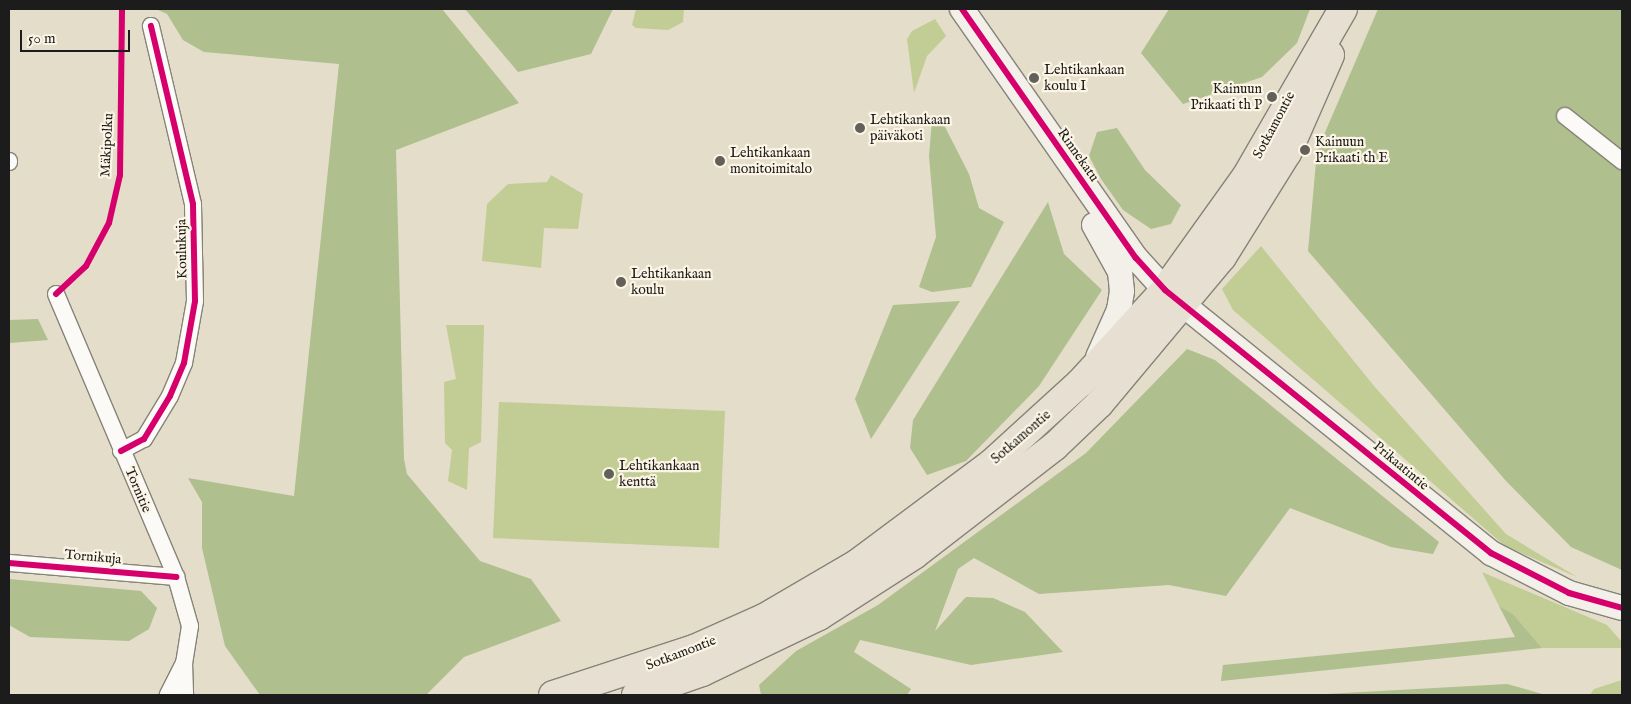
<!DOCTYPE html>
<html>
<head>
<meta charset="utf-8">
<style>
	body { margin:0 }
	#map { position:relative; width:1631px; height:704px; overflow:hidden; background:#e4ddca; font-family:"IM FELL English",serif }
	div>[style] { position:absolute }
	.green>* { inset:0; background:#c1cd94 }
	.forest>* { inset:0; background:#afbf8e }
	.roads { filter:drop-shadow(1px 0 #868379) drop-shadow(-1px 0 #868379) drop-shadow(0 1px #868379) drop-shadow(0 -1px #868379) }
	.street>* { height:16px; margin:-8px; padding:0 8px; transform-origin:8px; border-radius:8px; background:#fbfaf7 }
	.secondary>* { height:24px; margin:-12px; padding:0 12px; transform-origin:12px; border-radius:12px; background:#f2f0e9 }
	.highway>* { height:28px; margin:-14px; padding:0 14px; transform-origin:14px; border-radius:14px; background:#e7e0d2 }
	.cycleway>* { height:6px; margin:-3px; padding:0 3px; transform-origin:3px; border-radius:3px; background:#d6006c }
	.dots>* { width:14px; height:14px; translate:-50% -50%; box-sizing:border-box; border:2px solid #fcf5e5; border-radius:50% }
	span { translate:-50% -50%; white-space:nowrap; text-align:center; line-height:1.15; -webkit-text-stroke:4.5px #fcf5e5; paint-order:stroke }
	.poi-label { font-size:14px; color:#1c1c1c }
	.left { translate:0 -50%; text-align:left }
	.right { translate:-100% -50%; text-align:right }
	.street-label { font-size:14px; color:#1c1c1c }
	.frame { position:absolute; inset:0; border:10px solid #1c1c1c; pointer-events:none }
	.scale { position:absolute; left:20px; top:30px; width:110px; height:22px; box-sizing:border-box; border:2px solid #1c1c1c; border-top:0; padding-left:6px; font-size:15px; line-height:18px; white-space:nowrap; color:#1c1c1c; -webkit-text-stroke:4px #fcf5e5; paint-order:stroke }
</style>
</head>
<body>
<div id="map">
	<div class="green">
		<i style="clip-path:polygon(636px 9px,684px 9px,683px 22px,668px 30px,636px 28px,632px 25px)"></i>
		<i style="clip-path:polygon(935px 19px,946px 36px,927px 56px,914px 93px,907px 39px,912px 31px)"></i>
		<i style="clip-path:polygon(551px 175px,583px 194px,578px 229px,544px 228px,541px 268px,482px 261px,487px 204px,508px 184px,547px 182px)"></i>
		<i style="clip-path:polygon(1261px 246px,1374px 386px,1506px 534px,1577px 577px,1505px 546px,1233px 310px,1222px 289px)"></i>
		<i style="clip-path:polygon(446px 325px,484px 325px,481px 442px,469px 448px,467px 490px,448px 481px,452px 450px,445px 443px,444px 382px,456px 379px)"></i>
		<i style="clip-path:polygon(499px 402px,725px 411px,719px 548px,493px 538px)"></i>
		<i style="clip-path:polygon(1482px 572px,1607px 625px,1622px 642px,1622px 648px,1542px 648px,1513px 614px,1499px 606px)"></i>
		<i style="clip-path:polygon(1622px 680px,1622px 695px,1590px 695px,1594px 689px)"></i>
	</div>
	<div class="forest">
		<i style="clip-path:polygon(156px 9px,442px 9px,519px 103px,396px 150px,404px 459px,407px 474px,480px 561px,531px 579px,561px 621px,464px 657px,426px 695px,260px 695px,225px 646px,202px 548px,202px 502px,188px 478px,294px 496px,339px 64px,204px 52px,183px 40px,167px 14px)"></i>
		<i style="clip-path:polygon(465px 9px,613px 9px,591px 54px,518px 72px)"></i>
		<i style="clip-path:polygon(1169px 9px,1310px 9px,1297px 43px,1262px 77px,1183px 104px,1141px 53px)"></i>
		<i style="clip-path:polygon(1378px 9px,1622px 9px,1622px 570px,1571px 547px,1506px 481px,1308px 251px,1317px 151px)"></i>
		<i style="clip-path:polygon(932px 121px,944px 125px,969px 174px,979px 208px,1004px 222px,971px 287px,932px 292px,919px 287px,936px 237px,929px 156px)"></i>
		<i style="clip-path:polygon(1117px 128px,1145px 170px,1181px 205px,1171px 224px,1151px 229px,1123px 210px,1101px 179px,1089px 156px,1097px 132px)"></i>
		<i style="clip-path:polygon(1048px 202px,1064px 254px,1102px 290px,1039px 386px,966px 461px,927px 475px,910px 448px,913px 420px)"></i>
		<i style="clip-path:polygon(960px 301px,871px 439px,855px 399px,893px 305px)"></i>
		<i style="clip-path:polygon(38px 319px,48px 340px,9px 343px,9px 320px)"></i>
		<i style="clip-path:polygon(1187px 349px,1215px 360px,1439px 542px,1433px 554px,1391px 547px,1290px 508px,1226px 596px,1169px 585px,1039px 594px,974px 558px,958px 569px,935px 631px,966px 597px,993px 598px,1025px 612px,1063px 652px,971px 665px,860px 640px,854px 652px,911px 689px,907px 695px,761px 695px,759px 685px,796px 651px,878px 605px,1086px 453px)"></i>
		<i style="clip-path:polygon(9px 579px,141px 591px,157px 608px,149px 629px,129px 641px,30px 637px,9px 625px)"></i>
		<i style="clip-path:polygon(1499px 606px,1513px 614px,1542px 648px,1221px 681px,1223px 665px,1515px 637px)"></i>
		<i style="clip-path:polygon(1507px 684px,1546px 695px,1308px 695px)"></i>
	</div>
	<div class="roads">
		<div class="street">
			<i style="left:1565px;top:116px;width:73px;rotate:38.3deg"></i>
			<i style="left:9px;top:161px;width:1px;rotate:90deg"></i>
			<i style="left:56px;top:294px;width:307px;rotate:67deg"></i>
			<i style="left:176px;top:577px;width:51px;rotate:74.1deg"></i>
			<i style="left:190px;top:626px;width:37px;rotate:99deg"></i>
			<i style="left:184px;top:663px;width:36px;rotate:117deg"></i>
			<i style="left:121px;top:451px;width:26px;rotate:-28deg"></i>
			<i style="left:144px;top:439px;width:50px;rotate:-58.8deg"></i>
			<i style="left:170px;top:396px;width:36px;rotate:-67deg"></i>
			<i style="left:184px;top:363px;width:63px;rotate:-79.9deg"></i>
			<i style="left:195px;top:301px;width:97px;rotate:-91.2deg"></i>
			<i style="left:193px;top:204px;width:183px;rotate:-103.3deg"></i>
			<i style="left:9px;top:563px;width:168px;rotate:4.8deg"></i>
			<i style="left:184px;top:663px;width:32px;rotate:88deg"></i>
		</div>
		<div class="secondary">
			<i style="left:962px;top:9px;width:304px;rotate:55.1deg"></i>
			<i style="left:1136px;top:258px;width:43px;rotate:47.8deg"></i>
			<i style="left:1165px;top:290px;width:419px;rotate:38.9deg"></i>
			<i style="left:1491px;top:553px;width:88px;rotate:27.1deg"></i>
			<i style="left:1569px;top:593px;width:55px;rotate:15.8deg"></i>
			<i style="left:1094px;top:225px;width:54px;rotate:61deg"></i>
			<i style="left:1120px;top:272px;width:19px;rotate:84deg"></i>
			<i style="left:1122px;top:291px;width:19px;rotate:99deg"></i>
			<i style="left:1119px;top:310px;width:51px;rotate:114.1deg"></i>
		</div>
		<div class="highway">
			<i style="left:553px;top:695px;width:148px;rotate:-18.1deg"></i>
			<i style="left:694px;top:649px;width:77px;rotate:-23.9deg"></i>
			<i style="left:764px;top:618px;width:109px;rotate:-30.3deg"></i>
			<i style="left:858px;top:563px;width:167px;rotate:-36.7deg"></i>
			<i style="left:992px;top:463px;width:119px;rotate:-42.3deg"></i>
			<i style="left:1080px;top:383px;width:126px;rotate:-47.6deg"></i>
			<i style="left:1165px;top:290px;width:139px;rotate:-54.4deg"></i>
			<i style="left:1246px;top:177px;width:194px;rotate:-60deg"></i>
			<i style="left:636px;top:695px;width:70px;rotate:-19.2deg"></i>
			<i style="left:702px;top:672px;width:130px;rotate:-25.6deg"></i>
			<i style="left:819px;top:616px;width:113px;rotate:-32.7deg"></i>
			<i style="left:914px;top:555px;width:178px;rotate:-37.7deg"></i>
			<i style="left:1055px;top:446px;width:61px;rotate:-43.7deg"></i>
			<i style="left:1099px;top:404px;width:192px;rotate:-50.1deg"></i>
			<i style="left:1222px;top:257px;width:123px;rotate:-58deg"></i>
			<i style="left:1287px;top:153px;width:107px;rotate:-66.3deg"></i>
		</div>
	</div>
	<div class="cycleway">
		<i style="left:962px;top:9px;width:304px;rotate:55.1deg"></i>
		<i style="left:1136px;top:258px;width:43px;rotate:47.8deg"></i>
		<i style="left:1165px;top:290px;width:419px;rotate:38.9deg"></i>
		<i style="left:1491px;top:553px;width:88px;rotate:27.1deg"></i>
		<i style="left:1569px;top:593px;width:55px;rotate:15.8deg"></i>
		<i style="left:56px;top:294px;width:41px;rotate:-43deg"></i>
		<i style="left:86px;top:266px;width:49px;rotate:-61.9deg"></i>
		<i style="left:109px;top:223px;width:49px;rotate:-77.1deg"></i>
		<i style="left:120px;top:175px;width:166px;rotate:-89.3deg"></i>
		<i style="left:121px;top:451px;width:26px;rotate:-28deg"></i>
		<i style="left:144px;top:439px;width:50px;rotate:-58.8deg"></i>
		<i style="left:170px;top:396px;width:36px;rotate:-67deg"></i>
		<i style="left:184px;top:363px;width:63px;rotate:-79.9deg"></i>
		<i style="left:195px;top:301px;width:97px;rotate:-91.2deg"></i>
		<i style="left:193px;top:204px;width:183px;rotate:-103.3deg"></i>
		<i style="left:9px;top:563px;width:168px;rotate:4.8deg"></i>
	</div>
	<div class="dots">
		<i style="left:1034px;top:78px;background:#626059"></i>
		<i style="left:1272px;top:97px;background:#626059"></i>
		<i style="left:860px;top:128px;background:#626059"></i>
		<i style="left:1305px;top:150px;background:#626059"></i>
		<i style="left:720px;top:161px;background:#626059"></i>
		<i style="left:621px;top:282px;background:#626059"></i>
		<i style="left:609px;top:474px;background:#626059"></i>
	</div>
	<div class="poi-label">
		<span class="left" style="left:1044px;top:78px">Lehtikankaan<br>koulu I</span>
		<span class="right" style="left:1262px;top:97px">Kainuun<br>Prikaati th P</span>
		<span class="left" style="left:870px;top:128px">Lehtikankaan<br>päiväkoti</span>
		<span class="left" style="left:1315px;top:150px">Kainuun<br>Prikaati th E</span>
		<span class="left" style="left:730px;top:161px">Lehtikankaan<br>monitoimitalo</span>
		<span class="left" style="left:631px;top:282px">Lehtikankaan<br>koulu</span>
		<span class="left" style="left:619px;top:474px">Lehtikankaan<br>kenttä</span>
	</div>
	<div class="street-label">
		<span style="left:1274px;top:125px;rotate:-62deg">Sotkamontie</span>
		<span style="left:107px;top:145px;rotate:-87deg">Mäkipolku</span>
		<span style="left:1078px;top:155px;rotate:55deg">Rinnekatu</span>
		<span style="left:182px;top:249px;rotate:-91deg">Koulukuja</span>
		<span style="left:1021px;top:437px;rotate:-41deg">Sotkamontie</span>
		<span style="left:1401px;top:466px;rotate:40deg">Prikaatintie</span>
		<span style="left:138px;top:490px;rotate:67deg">Tornitie</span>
		<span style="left:93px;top:557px;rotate:5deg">Tornikuja</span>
		<span style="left:681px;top:653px;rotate:-21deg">Sotkamontie</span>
	</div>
	<div class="frame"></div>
	<div class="scale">50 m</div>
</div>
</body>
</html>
